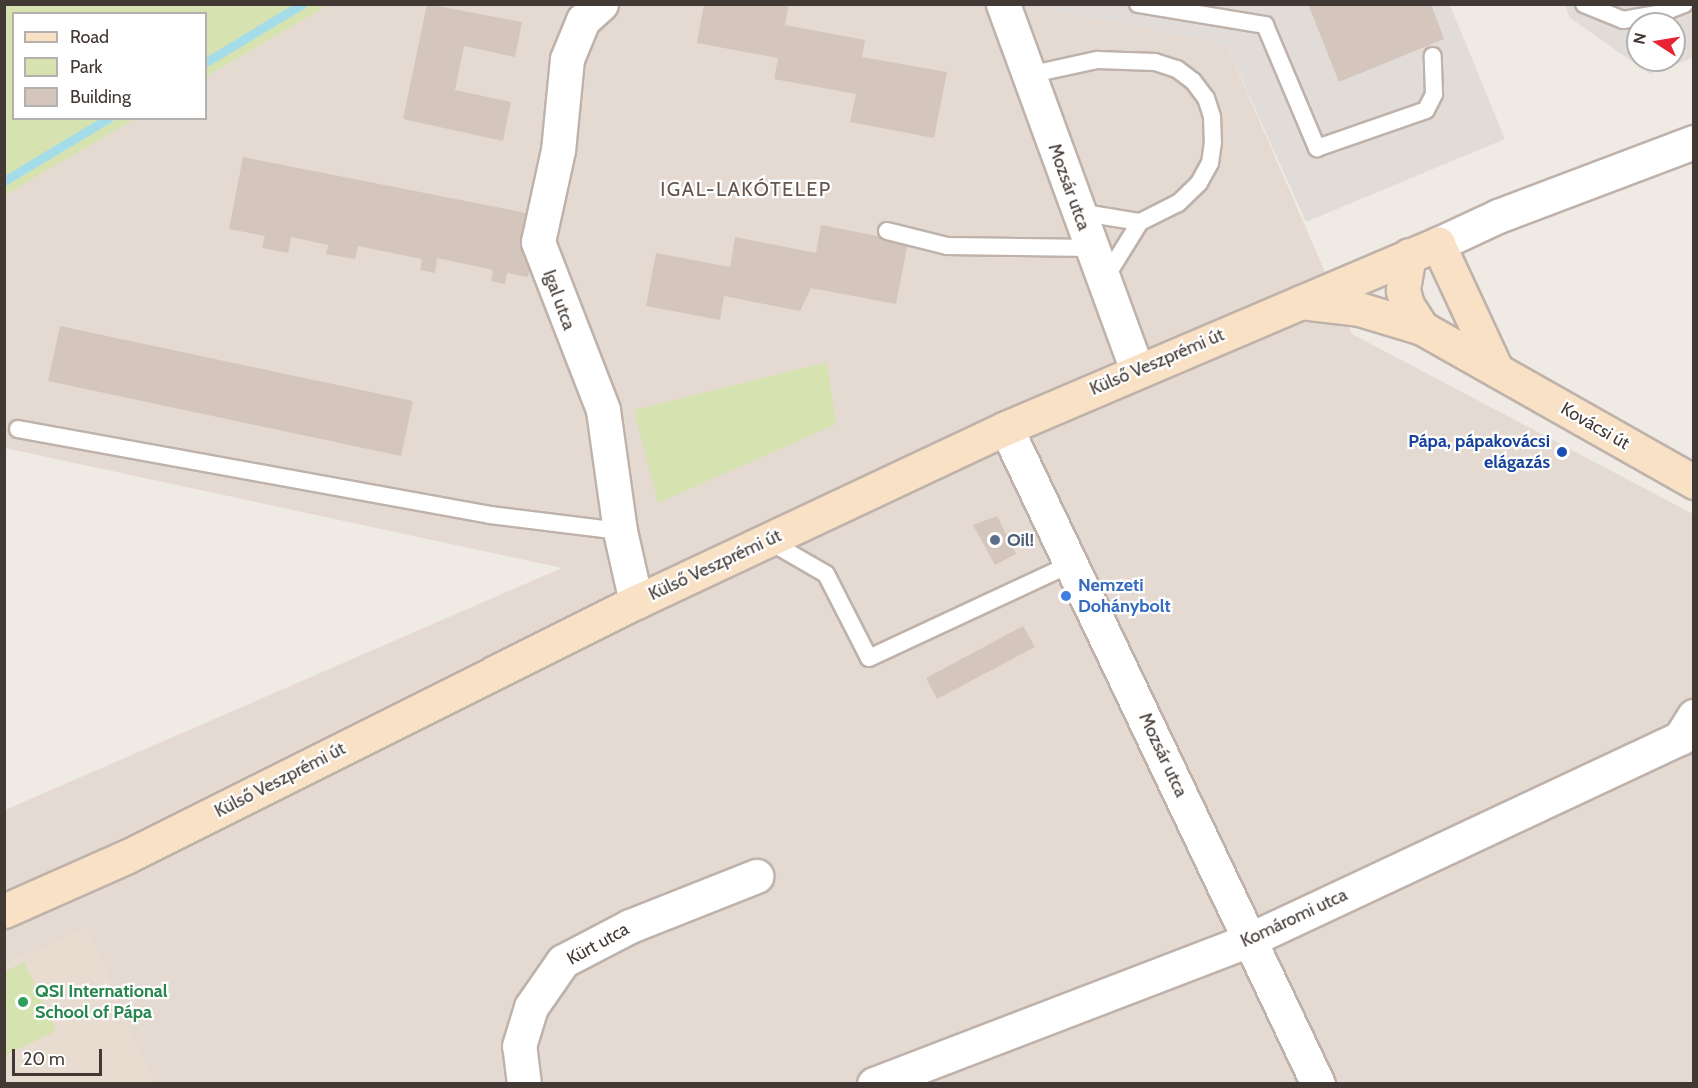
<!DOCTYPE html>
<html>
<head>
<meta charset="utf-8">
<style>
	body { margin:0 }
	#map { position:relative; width:1698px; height:1088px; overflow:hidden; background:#f0eae4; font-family:Cabin,sans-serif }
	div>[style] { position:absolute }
	.residential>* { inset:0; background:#e4dad2 }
	.industrial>* { inset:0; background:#e2dcd9 }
	.education>* { inset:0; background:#e8dbcf }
	.green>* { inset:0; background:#d6e2af }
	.stream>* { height:9px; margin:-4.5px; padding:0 4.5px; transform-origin:4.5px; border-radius:4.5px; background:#a4dde9 }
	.building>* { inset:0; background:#d4c6bd }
	.roads { filter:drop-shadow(2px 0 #beb2aa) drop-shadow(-2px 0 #beb2aa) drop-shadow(0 2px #beb2aa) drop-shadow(0 -2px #beb2aa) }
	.lane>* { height:16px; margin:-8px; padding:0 8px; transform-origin:8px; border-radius:8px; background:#fff }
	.street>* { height:33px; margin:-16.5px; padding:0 16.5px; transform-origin:16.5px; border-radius:16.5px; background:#fff }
	.secondary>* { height:33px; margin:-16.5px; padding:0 16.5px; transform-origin:16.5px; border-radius:16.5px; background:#f9e1c5 }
	.dots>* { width:16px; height:16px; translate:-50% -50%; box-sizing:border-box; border:3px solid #fff; border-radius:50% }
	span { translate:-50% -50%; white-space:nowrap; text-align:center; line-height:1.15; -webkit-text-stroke:4.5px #fff; paint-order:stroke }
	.street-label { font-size:18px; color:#423934 }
	.transit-label { font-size:18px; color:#164399; font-weight:700 }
	.right { translate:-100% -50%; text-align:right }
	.service-label { font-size:18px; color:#4e5e75; font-weight:700 }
	.left { translate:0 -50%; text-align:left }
	.shop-label { font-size:18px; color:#366cbe; font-weight:700 }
	.leisure-label { font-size:18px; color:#27864d; font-weight:700 }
	.neighbourhood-label { font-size:20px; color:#64554d; letter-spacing:1.5px }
	.frame { position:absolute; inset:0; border:6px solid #423934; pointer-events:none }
	.legend { position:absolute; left:12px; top:12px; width:195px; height:108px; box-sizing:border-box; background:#fff; border:2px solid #b3b0ae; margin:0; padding:8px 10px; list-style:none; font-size:18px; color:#423934 }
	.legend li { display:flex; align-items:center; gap:12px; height:30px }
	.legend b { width:30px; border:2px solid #b3b0ae }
	.north { position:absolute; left:1626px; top:12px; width:60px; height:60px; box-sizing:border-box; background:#fff; border:2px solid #b3b0ae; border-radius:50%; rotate:282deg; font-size:16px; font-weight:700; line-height:24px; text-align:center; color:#423934 }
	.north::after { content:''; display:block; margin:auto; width:21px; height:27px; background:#e72433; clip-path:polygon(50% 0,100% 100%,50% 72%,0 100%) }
	.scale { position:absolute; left:12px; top:1049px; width:90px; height:27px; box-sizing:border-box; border:3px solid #423934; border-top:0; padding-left:8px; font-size:18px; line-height:21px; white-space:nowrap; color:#423934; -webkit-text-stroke:4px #fff; paint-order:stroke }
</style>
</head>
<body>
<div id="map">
	<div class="residential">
		<i style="clip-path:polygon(1026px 4px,1226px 44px,1352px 334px,1693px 514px,1693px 1083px,5px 1083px,5px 810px,562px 568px,5px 448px,4px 195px,135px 119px,206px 118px,206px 77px,328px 5px)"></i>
	</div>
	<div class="industrial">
		<i style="clip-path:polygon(1026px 5px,1450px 5px,1505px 139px,1306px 222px,1226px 44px)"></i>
		<i style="clip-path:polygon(evenodd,1565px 5px,1693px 5px,1693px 58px,1650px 74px,1570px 18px,1565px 5px,1638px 24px,1674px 24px,1674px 60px,1638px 60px,1638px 24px)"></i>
	</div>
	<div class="education">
		<i style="clip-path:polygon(87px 928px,154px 1083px,5px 1084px,5px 963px)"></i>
	</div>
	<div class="green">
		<i style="clip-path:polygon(4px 5px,5px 4px,328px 5px,206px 77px,206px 14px,14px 14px,14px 118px,135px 119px,5px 195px)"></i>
		<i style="clip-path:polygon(827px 362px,836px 424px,658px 503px,634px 410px)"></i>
		<i style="clip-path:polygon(24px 962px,56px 1031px,5px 1055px,5px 972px)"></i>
	</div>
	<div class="stream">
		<i style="left:206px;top:62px;width:112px;rotate:-31.1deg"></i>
		<i style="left:4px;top:181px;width:122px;rotate:-31deg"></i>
	</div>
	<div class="building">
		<i style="clip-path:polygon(427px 4px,522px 22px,515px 57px,464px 46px,455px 90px,511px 102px,503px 141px,403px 119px)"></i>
		<i style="clip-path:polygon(704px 4px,789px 4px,785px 25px,865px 40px,862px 57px,947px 72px,934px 138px,850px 122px,856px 94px,774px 79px,778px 58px,697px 43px)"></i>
		<i style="clip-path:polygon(1308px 4px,1431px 4px,1444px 39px,1339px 82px)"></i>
		<i style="clip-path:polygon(243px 157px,541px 216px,528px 277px,507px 273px,505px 284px,491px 281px,493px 270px,437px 258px,435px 273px,420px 270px,422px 259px,358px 246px,355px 259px,326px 254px,328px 245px,291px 237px,288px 253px,262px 248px,265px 236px,229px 229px)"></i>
		<i style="clip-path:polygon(821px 225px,908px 242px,896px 304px,811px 288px,800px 311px,724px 296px,720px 320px,646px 306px,656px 253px,730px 267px,735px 237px,816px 253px)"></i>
		<i style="clip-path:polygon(60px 326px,413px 401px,401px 456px,48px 381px)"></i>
		<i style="clip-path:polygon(997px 516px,1016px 554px,995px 565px,973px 525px)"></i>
		<i style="clip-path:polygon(1023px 626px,1035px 647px,937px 699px,926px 678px)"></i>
	</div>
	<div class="roads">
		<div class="lane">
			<i style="left:1138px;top:4px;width:129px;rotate:9.4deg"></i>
			<i style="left:1265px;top:25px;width:134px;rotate:67.1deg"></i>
			<i style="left:1317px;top:148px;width:115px;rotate:-19.2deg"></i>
			<i style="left:1426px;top:110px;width:18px;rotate:-63deg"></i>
			<i style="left:1434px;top:94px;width:38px;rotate:-92deg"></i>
			<i style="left:1584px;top:4px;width:42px;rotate:22.3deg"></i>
			<i style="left:1623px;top:20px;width:39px;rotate:-10deg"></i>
			<i style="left:1661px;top:13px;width:25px;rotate:-21deg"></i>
			<i style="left:1028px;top:75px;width:71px;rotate:-12.3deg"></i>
			<i style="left:1097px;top:60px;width:58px;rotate:2deg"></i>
			<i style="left:1155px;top:62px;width:23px;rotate:18deg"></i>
			<i style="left:1177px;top:69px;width:20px;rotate:37deg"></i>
			<i style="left:1193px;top:81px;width:21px;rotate:53deg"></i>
			<i style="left:1206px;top:98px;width:20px;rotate:72deg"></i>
			<i style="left:1212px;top:117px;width:25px;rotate:88deg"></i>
			<i style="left:1213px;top:142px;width:21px;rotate:98deg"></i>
			<i style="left:1210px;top:163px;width:23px;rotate:119deg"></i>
			<i style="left:1199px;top:183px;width:29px;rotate:136deg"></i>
			<i style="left:1178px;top:203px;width:42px;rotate:153.4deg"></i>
			<i style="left:1140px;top:222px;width:68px;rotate:121.8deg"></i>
			<i style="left:1078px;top:212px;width:63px;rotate:9.2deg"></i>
			<i style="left:887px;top:231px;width:62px;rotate:14deg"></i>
			<i style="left:947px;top:246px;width:145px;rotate:0.8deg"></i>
			<i style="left:18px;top:429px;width:480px;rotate:10.3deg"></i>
			<i style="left:490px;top:515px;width:131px;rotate:7deg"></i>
			<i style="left:767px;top:540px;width:68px;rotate:30deg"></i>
			<i style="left:826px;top:574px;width:94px;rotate:62.9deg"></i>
			<i style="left:869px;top:658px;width:225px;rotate:-25deg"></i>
		</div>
		<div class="street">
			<i style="left:601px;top:4px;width:24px;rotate:138deg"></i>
			<i style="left:583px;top:20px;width:42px;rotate:112.3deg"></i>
			<i style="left:567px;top:59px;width:91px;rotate:95.6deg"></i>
			<i style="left:558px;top:150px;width:94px;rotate:102.3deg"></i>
			<i style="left:538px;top:242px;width:180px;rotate:68.8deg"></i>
			<i style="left:603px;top:410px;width:122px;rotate:82deg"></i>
			<i style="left:620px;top:531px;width:73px;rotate:77.3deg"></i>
			<i style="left:1003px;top:4px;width:390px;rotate:69.9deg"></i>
			<i style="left:1438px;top:244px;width:66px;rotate:-25deg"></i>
			<i style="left:1498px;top:216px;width:210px;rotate:-20.7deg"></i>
			<i style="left:1006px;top:428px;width:726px;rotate:64.56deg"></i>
			<i style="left:524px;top:1084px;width:38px;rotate:-97deg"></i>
			<i style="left:519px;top:1046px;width:41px;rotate:-72.9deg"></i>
			<i style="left:531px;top:1007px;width:56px;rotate:-55.2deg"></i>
			<i style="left:563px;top:961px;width:76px;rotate:-27.6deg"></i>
			<i style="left:630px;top:926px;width:136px;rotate:-21.6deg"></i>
			<i style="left:874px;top:1084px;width:404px;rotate:-21deg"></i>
			<i style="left:1251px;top:939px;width:474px;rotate:-25.1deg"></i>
			<i style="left:1680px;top:738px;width:26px;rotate:-58deg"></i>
		</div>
		<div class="secondary">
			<i style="left:1409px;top:255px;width:36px;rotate:100deg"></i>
			<i style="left:1403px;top:290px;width:16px;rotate:75deg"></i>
			<i style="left:1407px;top:305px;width:27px;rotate:57deg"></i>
			<i style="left:1301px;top:302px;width:58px;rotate:6.9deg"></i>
			<i style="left:1359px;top:309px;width:66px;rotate:16.8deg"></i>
			<i style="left:1422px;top:328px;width:313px;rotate:29.5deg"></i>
			<i style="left:4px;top:911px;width:133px;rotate:-23.9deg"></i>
			<i style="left:126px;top:857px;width:570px;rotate:-26.57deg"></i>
			<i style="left:636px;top:602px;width:409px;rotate:-25.2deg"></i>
			<i style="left:1006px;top:428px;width:470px;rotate:-23.1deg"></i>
			<i style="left:1438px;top:244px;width:138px;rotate:65.1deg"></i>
		</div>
	</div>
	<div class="dots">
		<i style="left:1562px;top:452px;background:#1a4fb4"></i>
		<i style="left:995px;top:540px;background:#5c6f8a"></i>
		<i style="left:1066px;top:596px;background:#3f7fe0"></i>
		<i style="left:23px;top:1002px;background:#2e9e5b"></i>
	</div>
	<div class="street-label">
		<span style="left:1069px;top:187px;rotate:70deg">Mozsár utca</span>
		<span style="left:559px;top:300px;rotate:70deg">Igal utca</span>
		<span style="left:1157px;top:362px;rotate:-23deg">Külső Veszprémi út</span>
		<span style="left:1595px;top:426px;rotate:30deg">Kovácsi út</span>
		<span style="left:715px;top:565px;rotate:-25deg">Külső Veszprémi út</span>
		<span style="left:1163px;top:755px;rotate:65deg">Mozsár utca</span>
		<span style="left:280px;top:780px;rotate:-27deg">Külső Veszprémi út</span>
		<span style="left:1294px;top:918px;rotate:-25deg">Komáromi utca</span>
		<span style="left:598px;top:944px;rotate:-29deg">Kürt utca</span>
	</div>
	<div class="transit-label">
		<span class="right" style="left:1550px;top:452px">Pápa, pápakovácsi<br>elágazás</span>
	</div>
	<div class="service-label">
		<span class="left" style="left:1007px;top:540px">Oil!</span>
	</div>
	<div class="shop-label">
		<span class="left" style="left:1078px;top:596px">Nemzeti<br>Dohánybolt</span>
	</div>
	<div class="leisure-label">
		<span class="left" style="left:35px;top:1002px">QSI International<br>School of Pápa</span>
	</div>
	<div class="neighbourhood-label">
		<span style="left:746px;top:189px">IGAL-LAKÓTELEP</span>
	</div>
	<div class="frame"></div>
	<ul class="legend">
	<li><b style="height:8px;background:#f9e1c5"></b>Road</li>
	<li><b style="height:16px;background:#d6e2af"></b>Park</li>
	<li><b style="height:16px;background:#d4c6bd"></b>Building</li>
	</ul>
	<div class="north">N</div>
	<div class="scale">20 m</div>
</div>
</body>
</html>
